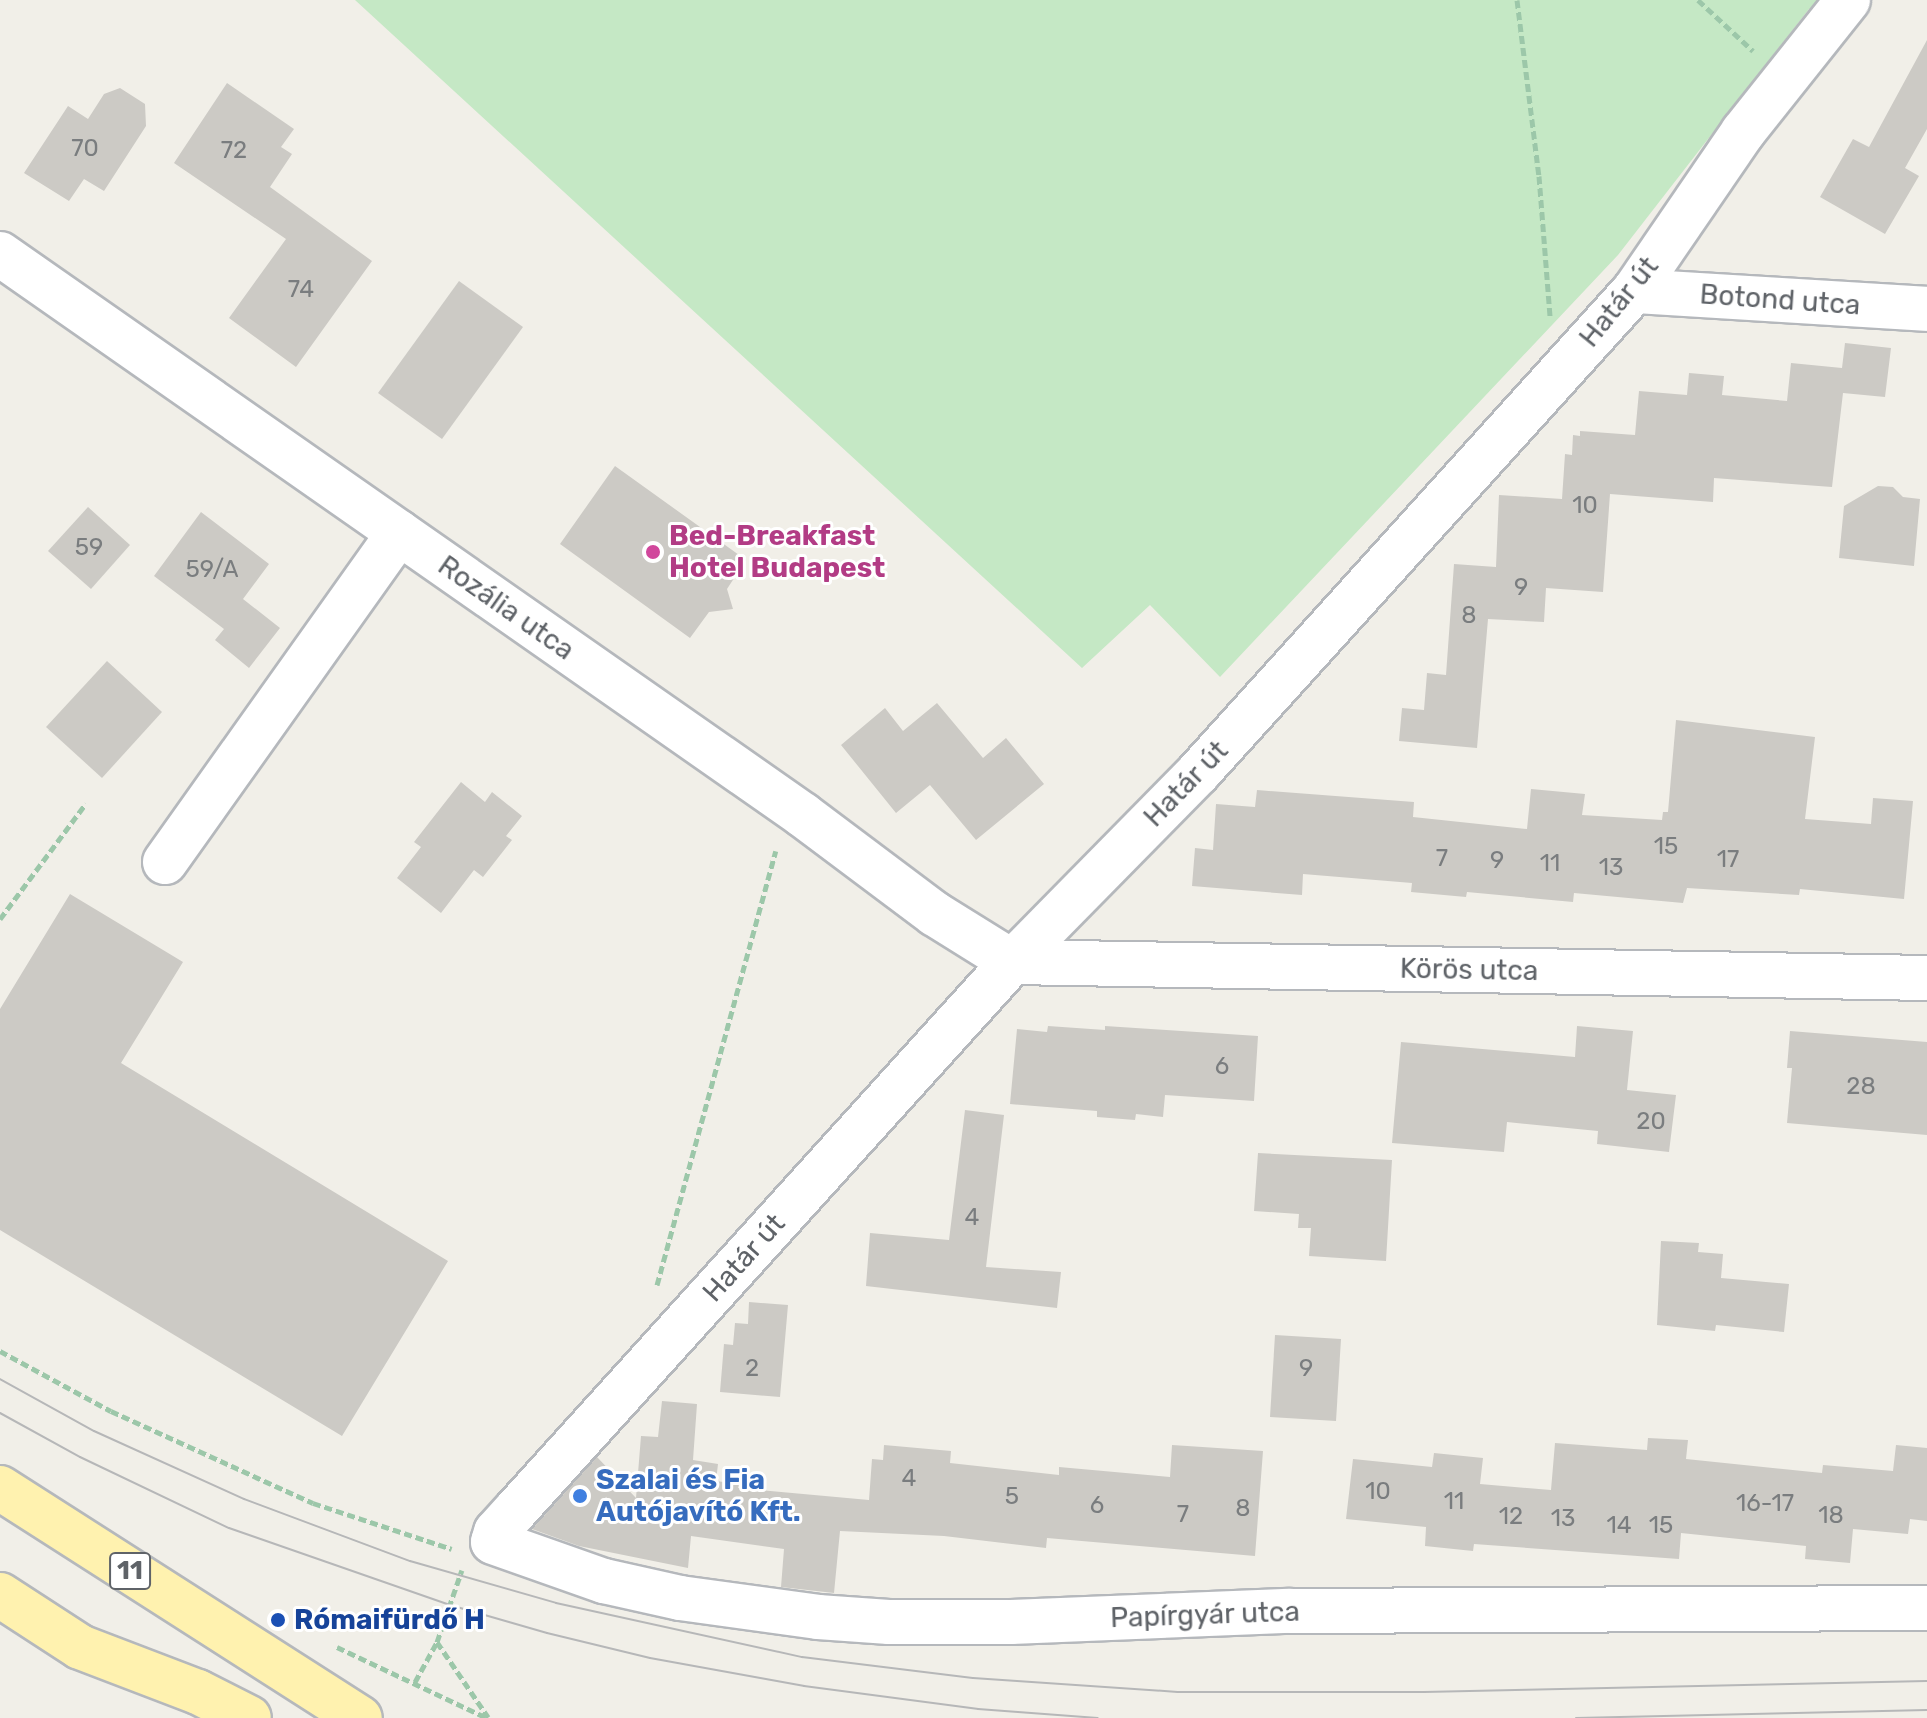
<!DOCTYPE html>
<html>
<head>
<meta charset="utf-8">
<style>
	body { margin:0 }
	#map { position:relative; width:1927px; height:1718px; overflow:hidden; background:#f1efe8; font-family:Rubik,sans-serif }
	div>[style] { position:absolute }
	.green>* { inset:0; background:#c5e8c5 }
	.building>* { inset:0; background:#cccac5 }
	.path>* { height:5px; margin-top:-2.5px; transform-origin:0; background:repeating-linear-gradient(90deg,#9cc7a9 0 8px,transparent 0 12px) }
	.roads { filter:drop-shadow(2px 0 #b5b8bc) drop-shadow(-2px 0 #b5b8bc) drop-shadow(0 2px #b5b8bc) drop-shadow(0 -2px #b5b8bc) }
	.minor>* { height:44px; margin:-22px; padding:0 22px; transform-origin:22px; border-radius:22px; background:#fff }
	.major>* { height:44px; margin:-22px; padding:0 22px; transform-origin:22px; border-radius:22px; background:#fff2af }
	.tram>* { height:2px; margin:-1px; padding:0 1px; transform-origin:1px; border-radius:1px; background:#b6b7b8 }
	.dots>* { width:22px; height:22px; translate:-50% -50%; box-sizing:border-box; border:4px solid #fff; border-radius:50% }
	span { translate:-50% -50%; white-space:nowrap; text-align:center; line-height:1.15; -webkit-text-stroke:6px #fff; paint-order:stroke }
	.number-label { font-size:24px; color:#7a7d7f }
	.number-label span { -webkit-text-stroke-width:0 }
	.shield-label span { padding:2px 6px; background:#fff; border:2px solid; border-radius:6px; -webkit-text-stroke-width:0 }
	.shield-label { font-size:26px; color:#5f6368; font-weight:700 }
	.street-label { font-size:28px; color:#5f6368 }
	.hotel-label { font-size:28px; color:#b23c85; font-weight:700 }
	.left { translate:0 -50%; text-align:left }
	.shop-label { font-size:28px; color:#366cbe; font-weight:700 }
	.transit-label { font-size:28px; color:#164399; font-weight:700 }
</style>
</head>
<body>
<div id="map">
	<div class="green">
		<i style="clip-path:polygon(355px 0,1847px 0,1827px 24px,1809px 9px,1618px 255px,1220px 677px,1150px 605px,1082px 668px)"></i>
	</div>
	<div class="building">
		<i style="clip-path:polygon(1927px 40px,1927px 129px,1905px 168px,1919px 176px,1885px 234px,1820px 197px,1853px 139px,1869px 147px)"></i>
		<i style="clip-path:polygon(227px 83px,294px 129px,281px 147px,292px 154px,270px 187px,372px 261px,296px 367px,229px 318px,286px 239px,174px 163px)"></i>
		<i style="clip-path:polygon(120px 88px,145px 104px,146px 126px,104px 191px,84px 179px,69px 201px,24px 173px,68px 106px,88px 119px,104px 94px)"></i>
		<i style="clip-path:polygon(459px 281px,523px 327px,442px 439px,378px 393px)"></i>
		<i style="clip-path:polygon(1845px 343px,1891px 348px,1885px 397px,1843px 393px,1832px 487px,1714px 478px,1713px 502px,1610px 494px,1603px 592px,1546px 588px,1544px 622px,1488px 619px,1477px 748px,1399px 741px,1402px 708px,1424px 710px,1427px 673px,1446px 675px,1454px 564px,1496px 567px,1499px 495px,1562px 499px,1565px 454px,1572px 455px,1573px 435px,1580px 436px,1580px 431px,1635px 435px,1639px 391px,1687px 395px,1689px 373px,1724px 376px,1722px 395px,1787px 401px,1791px 363px,1842px 368px)"></i>
		<i style="clip-path:polygon(615px 466px,746px 560px,727px 589px,733px 609px,709px 612px,690px 638px,560px 544px)"></i>
		<i style="clip-path:polygon(1878px 486px,1893px 487px,1903px 497px,1920px 499px,1914px 566px,1839px 558px,1844px 506px)"></i>
		<i style="clip-path:polygon(88px 507px,130px 545px,91px 589px,48px 551px)"></i>
		<i style="clip-path:polygon(201px 512px,269px 564px,243px 599px,280px 628px,249px 668px,215px 640px,224px 629px,154px 576px)"></i>
		<i style="clip-path:polygon(107px 661px,162px 712px,102px 778px,46px 727px)"></i>
		<i style="clip-path:polygon(937px 703px,983px 758px,1006px 738px,1044px 784px,976px 840px,930px 785px,896px 813px,841px 745px,885px 708px,903px 731px)"></i>
		<i style="clip-path:polygon(1676px 720px,1815px 737px,1805px 819px,1871px 824px,1873px 798px,1913px 801px,1904px 899px,1800px 889px,1799px 895px,1687px 888px,1683px 903px,1574px 893px,1573px 902px,1467px 892px,1466px 897px,1411px 892px,1412px 883px,1303px 874px,1302px 895px,1192px 886px,1195px 848px,1213px 850px,1216px 804px,1255px 807px,1257px 790px,1414px 802px,1413px 817px,1527px 829px,1531px 789px,1585px 794px,1582px 815px,1662px 820px,1663px 812px,1668px 812px)"></i>
		<i style="clip-path:polygon(461px 782px,485px 802px,492px 792px,522px 816px,506px 836px,512px 840px,483px 877px,474px 870px,441px 913px,397px 878px,421px 847px,414px 842px)"></i>
		<i style="clip-path:polygon(70px 894px,183px 962px,121px 1063px,448px 1261px,342px 1436px,0 1230px,0 1009px)"></i>
		<i style="clip-path:polygon(1048px 1026px,1105px 1030px,1105px 1026px,1258px 1036px,1254px 1101px,1165px 1095px,1163px 1117px,1136px 1114px,1135px 1120px,1097px 1117px,1097px 1111px,1010px 1104px,1017px 1029px,1047px 1032px)"></i>
		<i style="clip-path:polygon(1577px 1026px,1633px 1031px,1627px 1090px,1676px 1095px,1669px 1152px,1597px 1144px,1598px 1131px,1507px 1122px,1504px 1152px,1392px 1143px,1401px 1042px,1575px 1057px)"></i>
		<i style="clip-path:polygon(1790px 1031px,1927px 1042px,1927px 1135px,1787px 1123px,1792px 1068px,1787px 1068px)"></i>
		<i style="clip-path:polygon(965px 1110px,1004px 1115px,986px 1267px,1061px 1272px,1057px 1308px,866px 1286px,870px 1233px,949px 1240px)"></i>
		<i style="clip-path:polygon(1258px 1153px,1392px 1160px,1386px 1261px,1309px 1256px,1311px 1228px,1298px 1228px,1299px 1214px,1254px 1211px)"></i>
		<i style="clip-path:polygon(1661px 1241px,1699px 1243px,1698px 1252px,1723px 1254px,1721px 1278px,1789px 1284px,1784px 1332px,1716px 1325px,1715px 1331px,1657px 1325px)"></i>
		<i style="clip-path:polygon(749px 1302px,788px 1305px,780px 1397px,720px 1392px,724px 1344px,733px 1345px,735px 1323px,748px 1324px)"></i>
		<i style="clip-path:polygon(1275px 1335px,1341px 1339px,1336px 1421px,1270px 1417px)"></i>
		<i style="clip-path:polygon(662px 1401px,697px 1404px,693px 1460px,718px 1464px,716px 1481px,739px 1484px,738px 1488px,869px 1500px,872px 1459px,883px 1460px,884px 1445px,951px 1451px,950px 1463px,1059px 1475px,1059px 1467px,1170px 1477px,1172px 1445px,1263px 1451px,1255px 1556px,1047px 1538px,1046px 1548px,944px 1536px,840px 1531px,834px 1593px,781px 1587px,784px 1549px,691px 1536px,688px 1568px,579px 1546px,532px 1529px,597px 1457px,636px 1498px,641px 1436px,658px 1437px)"></i>
		<i style="clip-path:polygon(1648px 1438px,1688px 1440px,1686px 1459px,1822px 1473px,1823px 1465px,1893px 1471px,1896px 1445px,1927px 1448px,1927px 1521px,1910px 1519px,1908px 1534px,1853px 1529px,1850px 1563px,1805px 1559px,1806px 1546px,1681px 1533px,1679px 1559px,1474px 1544px,1473px 1551px,1425px 1546px,1426px 1527px,1346px 1519px,1353px 1459px,1432px 1467px,1434px 1453px,1483px 1458px,1480px 1484px,1551px 1490px,1555px 1443px,1647px 1450px)"></i>
	</div>
	<div class="path">
		<i style="left:1517px;top:0;width:177px;rotate:82.9deg"></i>
		<i style="left:1539px;top:176px;width:141px;rotate:85.5deg"></i>
		<i style="left:1698px;top:0;width:75px;rotate:42.8deg"></i>
		<i style="left:0;top:919px;width:144px;rotate:-53.4deg"></i>
		<i style="left:657px;top:1285px;width:450px;rotate:-74.7deg"></i>
		<i style="left:0;top:1351px;width:126px;rotate:28.4deg"></i>
		<i style="left:111px;top:1411px;width:222px;rotate:24.5deg"></i>
		<i style="left:313px;top:1503px;width:146px;rotate:18.3deg"></i>
		<i style="left:437px;top:1642px;width:91px;rotate:55.8deg"></i>
		<i style="left:337px;top:1647px;width:166px;rotate:25.3deg"></i>
		<i style="left:415px;top:1682px;width:46px;rotate:-61.2deg"></i>
		<i style="left:437px;top:1642px;width:76px;rotate:-70.9deg"></i>
	</div>
	<div class="roads">
		<div class="minor">
			<i style="left:1848px;top:0;width:169px;rotate:128.5deg"></i>
			<i style="left:1743px;top:132px;width:193px;rotate:124.4deg"></i>
			<i style="left:1634px;top:291px;width:650px;rotate:132.13deg"></i>
			<i style="left:1198px;top:773px;width:265px;rotate:134.5deg"></i>
			<i style="left:1012px;top:962px;width:741px;rotate:132.15deg"></i>
			<i style="left:515px;top:1511px;width:28px;rotate:132deg"></i>
			<i style="left:496px;top:1532px;width:10px;rotate:107deg"></i>
			<i style="left:493px;top:1542px;width:118px;rotate:19.4deg"></i>
			<i style="left:604px;top:1581px;width:78px;rotate:12.6deg"></i>
			<i style="left:680px;top:1598px;width:139px;rotate:7.8deg"></i>
			<i style="left:818px;top:1617px;width:71px;rotate:4deg"></i>
			<i style="left:889px;top:1622px;width:122px"></i>
			<i style="left:1011px;top:1622px;width:279px;rotate:-2.3deg"></i>
			<i style="left:1290px;top:1611px;width:637px;rotate:-0.27deg"></i>
			<i style="left:0;top:254px;width:980px;rotate:34.94deg"></i>
			<i style="left:803px;top:815px;width:165px;rotate:36.9deg"></i>
			<i style="left:935px;top:914px;width:91px;rotate:31.9deg"></i>
			<i style="left:1634px;top:291px;width:294px;rotate:3.5deg"></i>
			<i style="left:165px;top:862px;width:404px;rotate:-54.6deg"></i>
			<i style="left:1012px;top:962px;width:915px;rotate:1deg"></i>
		</div>
		<div class="major">
			<i style="left:0;top:1488px;width:427px;rotate:32.6deg"></i>
			<i style="left:0;top:1595px;width:95px;rotate:33deg"></i>
			<i style="left:80px;top:1647px;width:126px;rotate:20.9deg"></i>
			<i style="left:198px;top:1692px;width:57px;rotate:27deg"></i>
		</div>
	</div>
	<div class="tram">
		<i style="left:0;top:1379px;width:107px;rotate:29deg"></i>
		<i style="left:94px;top:1431px;width:165px;rotate:24.4deg"></i>
		<i style="left:244px;top:1499px;width:177px;rotate:20.5deg"></i>
		<i style="left:410px;top:1561px;width:152px;rotate:16deg"></i>
		<i style="left:556px;top:1603px;width:252px;rotate:12.4deg"></i>
		<i style="left:802px;top:1657px;width:172px;rotate:7deg"></i>
		<i style="left:973px;top:1678px;width:205px;rotate:3.9deg"></i>
		<i style="left:1178px;top:1692px;width:246px"></i>
		<i style="left:1424px;top:1692px;width:503px;rotate:-1.25deg"></i>
		<i style="left:0;top:1413px;width:91px;rotate:28.8deg"></i>
		<i style="left:80px;top:1457px;width:165px;rotate:25.5deg"></i>
		<i style="left:229px;top:1528px;width:234px;rotate:19.2deg"></i>
		<i style="left:450px;top:1605px;width:101px;rotate:16.1deg"></i>
		<i style="left:547px;top:1633px;width:106px;rotate:13.6deg"></i>
		<i style="left:650px;top:1658px;width:157px;rotate:10.3deg"></i>
		<i style="left:804px;top:1686px;width:176px;rotate:7.5deg"></i>
		<i style="left:978px;top:1709px;width:120px;rotate:4.3deg"></i>
		<i style="left:1576px;top:1718px;width:351px;rotate:-1.3deg"></i>
	</div>
	<div class="dots">
		<i style="left:653px;top:552px;background:#d1479c"></i>
		<i style="left:580px;top:1496px;background:#3f7fe0"></i>
		<i style="left:278px;top:1620px;background:#1a4fb4"></i>
	</div>
	<div class="number-label">
		<span style="left:85px;top:149px">70</span>
		<span style="left:234px;top:151px">72</span>
		<span style="left:301px;top:290px">74</span>
		<span style="left:1585px;top:506px">10</span>
		<span style="left:89px;top:548px">59</span>
		<span style="left:212px;top:570px">59/A</span>
		<span style="left:1521px;top:588px">9</span>
		<span style="left:1469px;top:616px">8</span>
		<span style="left:1666px;top:847px">15</span>
		<span style="left:1442px;top:859px">7</span>
		<span style="left:1728px;top:860px">17</span>
		<span style="left:1497px;top:861px">9</span>
		<span style="left:1550px;top:864px">11</span>
		<span style="left:1611px;top:868px">13</span>
		<span style="left:1222px;top:1067px">6</span>
		<span style="left:1861px;top:1087px">28</span>
		<span style="left:1651px;top:1122px">20</span>
		<span style="left:972px;top:1218px">4</span>
		<span style="left:752px;top:1369px">2</span>
		<span style="left:1306px;top:1369px">9</span>
		<span style="left:909px;top:1479px">4</span>
		<span style="left:1378px;top:1492px">10</span>
		<span style="left:1012px;top:1497px">5</span>
		<span style="left:1454px;top:1502px">11</span>
		<span style="left:1765px;top:1504px">16-17</span>
		<span style="left:1097px;top:1506px">6</span>
		<span style="left:1243px;top:1509px">8</span>
		<span style="left:1183px;top:1515px">7</span>
		<span style="left:1831px;top:1516px">18</span>
		<span style="left:1511px;top:1517px">12</span>
		<span style="left:1563px;top:1519px">13</span>
		<span style="left:1619px;top:1526px">14</span>
		<span style="left:1661px;top:1526px">15</span>
	</div>
	<div class="shield-label">
		<span style="left:130px;top:1571px">11</span>
	</div>
	<div class="street-label">
		<span style="left:1780px;top:300px;rotate:4deg">Botond utca</span>
		<span style="left:1619px;top:302px;rotate:-51deg">Határ út</span>
		<span style="left:506px;top:608px;rotate:35deg">Rozália utca</span>
		<span style="left:1186px;top:784px;rotate:-46deg">Határ út</span>
		<span style="left:1469px;top:970px;rotate:1deg">Körös utca</span>
		<span style="left:744px;top:1258px;rotate:-48deg">Határ út</span>
		<span style="left:1205px;top:1615px;rotate:-2deg">Papírgyár utca</span>
	</div>
	<div class="hotel-label">
		<span class="left" style="left:669px;top:552px">Bed-Breakfast<br>Hotel Budapest</span>
	</div>
	<div class="shop-label">
		<span class="left" style="left:596px;top:1496px">Szalai és Fia<br>Autójavító Kft.</span>
	</div>
	<div class="transit-label">
		<span class="left" style="left:294px;top:1620px">Rómaifürdő H</span>
	</div>
</div>
</body>
</html>
